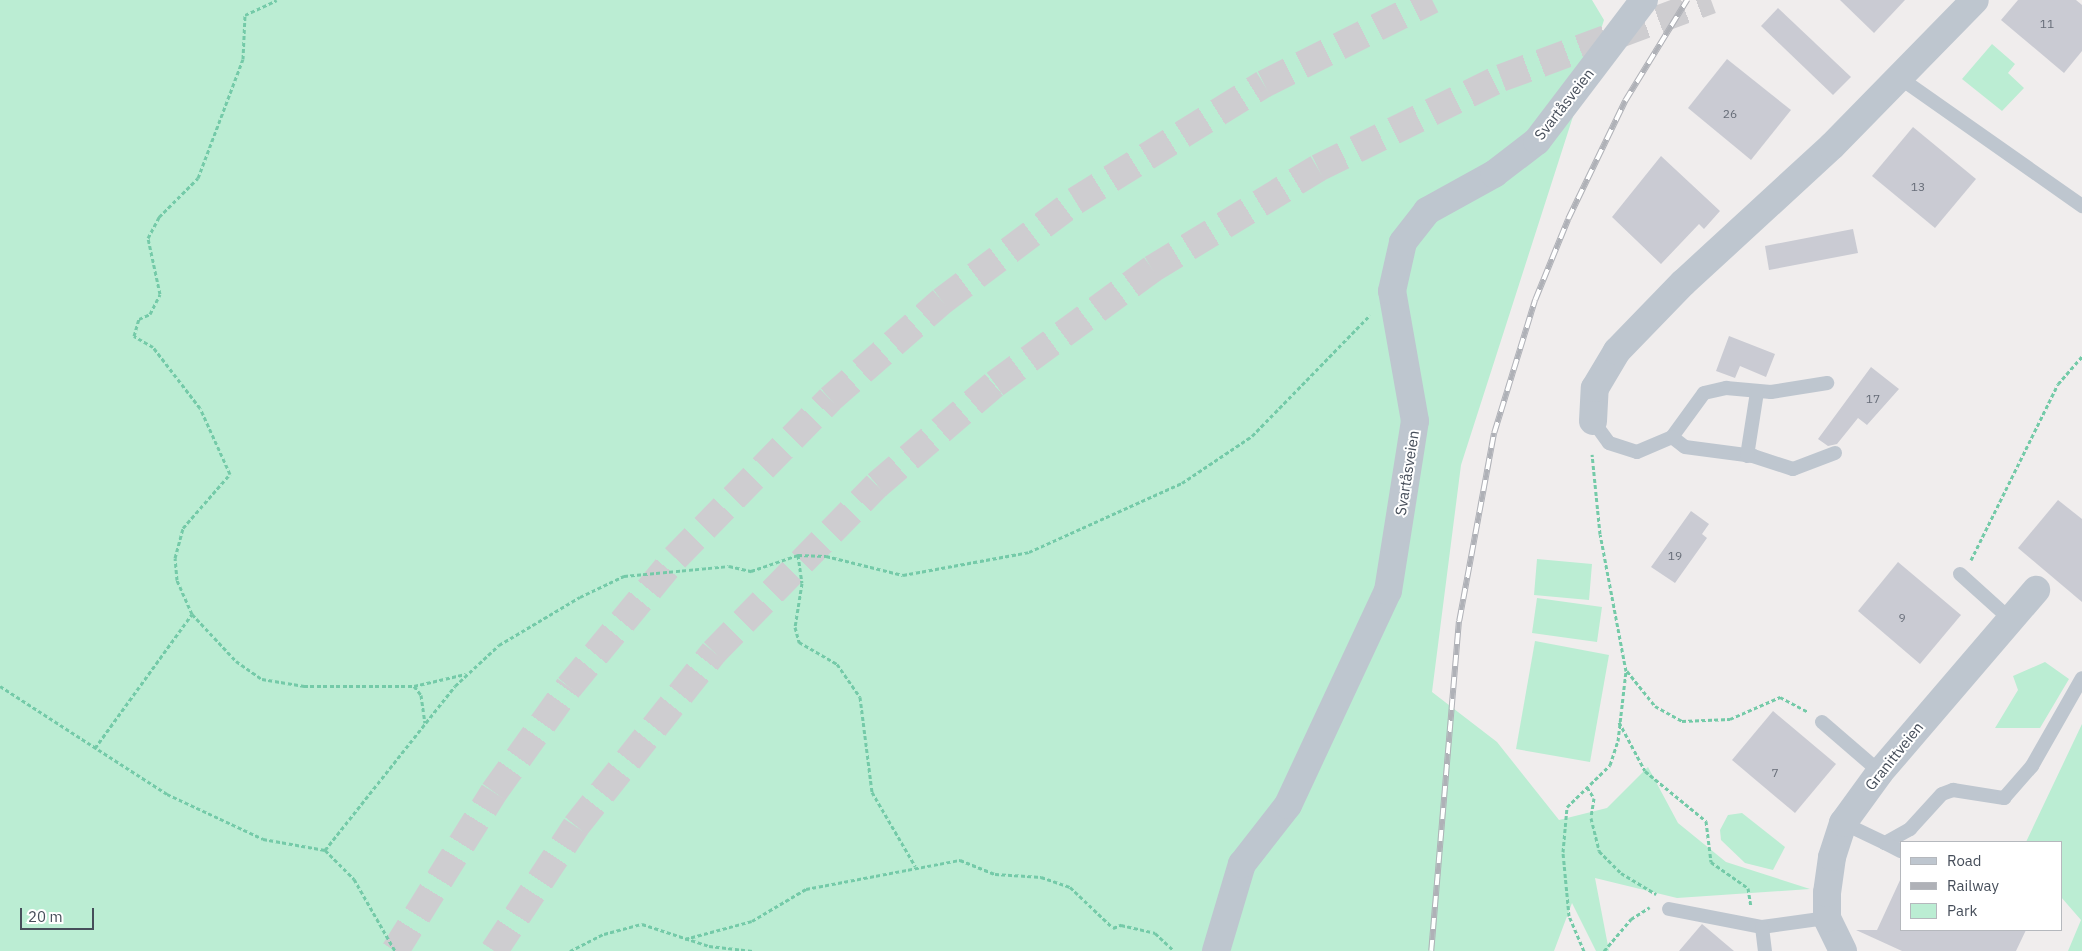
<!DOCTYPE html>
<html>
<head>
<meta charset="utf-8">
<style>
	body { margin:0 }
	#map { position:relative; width:2082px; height:951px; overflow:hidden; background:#f0eded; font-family:"IBM Plex Sans",sans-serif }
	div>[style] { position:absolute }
	.green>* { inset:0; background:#bbedd3 }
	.building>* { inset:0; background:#cacbd3 }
	.trunk-tunnel>* { height:28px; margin-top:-14px; transform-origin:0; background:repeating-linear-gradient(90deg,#cecdd0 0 28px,transparent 0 42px) }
	.path>* { height:3px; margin-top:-1.5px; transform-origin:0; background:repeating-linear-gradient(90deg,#74caa8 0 4px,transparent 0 6.5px) }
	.service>* { height:14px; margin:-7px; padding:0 7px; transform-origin:7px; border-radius:7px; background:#bec6cf }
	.minor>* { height:28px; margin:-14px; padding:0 14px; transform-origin:14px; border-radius:14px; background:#bec6cf }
	.rail>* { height:5.5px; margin-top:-2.75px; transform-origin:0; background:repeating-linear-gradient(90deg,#fff 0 11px,#afb1b7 0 22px); box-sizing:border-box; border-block:1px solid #afb1b7 }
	span { translate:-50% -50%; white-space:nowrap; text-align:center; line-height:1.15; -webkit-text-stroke:4px #fff; paint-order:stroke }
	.number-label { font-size:12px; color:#676d78 }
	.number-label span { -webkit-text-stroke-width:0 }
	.street-label { font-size:15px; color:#464e5a }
	.legend { position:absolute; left:1900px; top:841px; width:162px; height:90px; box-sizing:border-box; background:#fff; border:1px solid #b5b8bd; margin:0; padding:6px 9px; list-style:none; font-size:15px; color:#464e5a }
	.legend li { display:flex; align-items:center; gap:10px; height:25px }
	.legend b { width:25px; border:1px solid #b5b8bd }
	.scale { position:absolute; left:20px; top:908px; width:74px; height:22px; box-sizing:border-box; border:2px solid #464e5a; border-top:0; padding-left:6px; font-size:15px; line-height:18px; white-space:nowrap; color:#464e5a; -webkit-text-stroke:4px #fff; paint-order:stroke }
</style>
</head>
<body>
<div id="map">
	<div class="green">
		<i style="clip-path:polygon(0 0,1592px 0,1604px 20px,1461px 465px,1432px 692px,1497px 742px,1559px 820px,1607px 808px,1648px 767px,1678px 823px,1726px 862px,1810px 889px,1677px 898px,1595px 878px,1609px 951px,1596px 951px,1572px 903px,1554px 951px,0 951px)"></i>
		<i style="clip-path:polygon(1992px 44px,2015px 64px,2008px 73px,2024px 88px,2002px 111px,1962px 79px)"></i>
		<i style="clip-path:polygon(1537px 559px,1592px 564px,1589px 600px,1534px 595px)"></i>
		<i style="clip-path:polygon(1537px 598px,1602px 607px,1597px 642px,1532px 633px)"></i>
		<i style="clip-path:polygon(1535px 641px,1609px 655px,1590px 762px,1516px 749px)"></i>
		<i style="clip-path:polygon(2045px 662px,2069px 679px,2040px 728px,1995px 728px,2018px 690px,2013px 676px)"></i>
		<i style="clip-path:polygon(2082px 724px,2082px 951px,2068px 951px,2081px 920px,2061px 897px,2061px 842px,2026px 842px)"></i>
		<i style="clip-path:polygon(1742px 813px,1785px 847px,1773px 870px,1745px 863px,1721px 840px,1720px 830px,1728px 815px)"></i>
	</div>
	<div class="building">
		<i style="clip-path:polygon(1840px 0,1905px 0,1874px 33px)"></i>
		<i style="clip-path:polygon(2018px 0,2076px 0,2082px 5px,2082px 51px,2064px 73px,2001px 20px)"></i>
		<i style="clip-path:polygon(1778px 8px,1851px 77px,1833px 95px,1761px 26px)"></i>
		<i style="clip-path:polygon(1727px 59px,1791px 110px,1751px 160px,1688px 108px)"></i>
		<i style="clip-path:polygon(1913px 127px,1976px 179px,1935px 228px,1872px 176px)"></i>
		<i style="clip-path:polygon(1661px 156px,1720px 211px,1704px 229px,1699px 224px,1661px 264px,1612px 217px)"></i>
		<i style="clip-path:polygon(1853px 229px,1858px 253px,1769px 270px,1765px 246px)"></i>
		<i style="clip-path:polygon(1729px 336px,1775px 354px,1766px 377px,1740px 366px,1735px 378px,1716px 371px)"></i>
		<i style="clip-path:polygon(1871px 367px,1899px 389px,1867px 425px,1858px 418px,1837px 444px,1828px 446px,1818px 439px)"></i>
		<i style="clip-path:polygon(2058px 500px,2082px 519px,2082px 602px,2018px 548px)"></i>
		<i style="clip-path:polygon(1691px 511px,1709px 524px,1702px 534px,1707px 538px,1675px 583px,1651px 567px)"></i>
		<i style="clip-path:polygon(1898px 562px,1961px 615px,1920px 664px,1858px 611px)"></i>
		<i style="clip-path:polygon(1773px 711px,1836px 764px,1795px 813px,1732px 760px)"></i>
		<i style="clip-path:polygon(1901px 878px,1901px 930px,2026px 930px,2016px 951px,1902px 951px,1856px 930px,1877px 930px)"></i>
		<i style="clip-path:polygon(1702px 924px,1734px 951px,1679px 951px)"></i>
	</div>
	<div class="trunk-tunnel">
		<i style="left:395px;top:951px;width:187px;rotate:-58.1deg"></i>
		<i style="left:494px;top:792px;width:129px;rotate:-54.5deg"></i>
		<i style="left:569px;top:687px;width:167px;rotate:-50.6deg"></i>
		<i style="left:675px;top:558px;width:222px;rotate:-45.7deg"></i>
		<i style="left:830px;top:399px;width:149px;rotate:-41.2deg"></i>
		<i style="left:942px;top:301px;width:166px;rotate:-36.9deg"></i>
		<i style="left:1075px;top:201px;width:222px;rotate:-31.8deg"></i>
		<i style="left:1264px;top:84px;width:188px;rotate:-26.6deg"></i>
		<i style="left:494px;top:951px;width:149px;rotate:-56.7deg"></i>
		<i style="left:576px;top:826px;width:222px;rotate:-51.6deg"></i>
		<i style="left:714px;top:652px;width:233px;rotate:-45.7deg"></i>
		<i style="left:877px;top:485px;width:155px;rotate:-40.6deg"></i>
		<i style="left:995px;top:384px;width:195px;rotate:-36.2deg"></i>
		<i style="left:1152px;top:269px;width:194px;rotate:-31.3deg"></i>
		<i style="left:1318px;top:168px;width:204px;rotate:-26.2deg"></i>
		<i style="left:1501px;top:78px;width:224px;rotate:-20.4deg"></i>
	</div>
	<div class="path">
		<i style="left:798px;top:555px;width:28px;rotate:82deg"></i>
		<i style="left:802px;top:583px;width:45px;rotate:99deg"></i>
		<i style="left:795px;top:627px;width:16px;rotate:75deg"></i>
		<i style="left:799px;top:642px;width:44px;rotate:30.1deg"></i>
		<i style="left:837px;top:664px;width:40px;rotate:55.1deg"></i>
		<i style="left:860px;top:697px;width:96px;rotate:82.8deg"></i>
		<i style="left:872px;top:792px;width:86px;rotate:59.8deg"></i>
		<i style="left:1971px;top:560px;width:196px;rotate:-63.7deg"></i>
		<i style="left:2058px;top:384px;width:37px;rotate:-49deg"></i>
		<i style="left:192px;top:614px;width:64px;rotate:46.9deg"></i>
		<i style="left:236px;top:661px;width:32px;rotate:35deg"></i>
		<i style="left:262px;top:679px;width:43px;rotate:9.5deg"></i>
		<i style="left:304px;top:686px;width:110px"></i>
		<i style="left:414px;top:686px;width:53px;rotate:-13deg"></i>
		<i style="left:1627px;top:671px;width:45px;rotate:51.3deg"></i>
		<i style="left:1655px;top:706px;width:31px;rotate:29deg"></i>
		<i style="left:1682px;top:721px;width:48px;rotate:-2.4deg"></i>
		<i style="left:1730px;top:719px;width:55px;rotate:-23.7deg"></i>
		<i style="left:1780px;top:697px;width:32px;rotate:28deg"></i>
		<i style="left:0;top:686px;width:199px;rotate:32.9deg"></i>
		<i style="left:167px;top:794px;width:106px;rotate:25.1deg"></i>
		<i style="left:263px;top:839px;width:63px;rotate:10.1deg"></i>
		<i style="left:325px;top:850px;width:41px;rotate:45deg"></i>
		<i style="left:354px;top:879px;width:83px;rotate:60.3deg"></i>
		<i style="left:414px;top:686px;width:11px;rotate:52deg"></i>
		<i style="left:421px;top:695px;width:28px;rotate:82deg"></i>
		<i style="left:1619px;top:722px;width:55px;rotate:62deg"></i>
		<i style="left:1645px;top:771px;width:79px;rotate:39.3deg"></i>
		<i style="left:1706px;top:821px;width:41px;rotate:83deg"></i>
		<i style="left:1711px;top:862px;width:45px;rotate:35.1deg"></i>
		<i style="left:1748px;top:888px;width:18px;rotate:81deg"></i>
		<i style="left:95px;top:748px;width:165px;rotate:-54.1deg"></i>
		<i style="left:192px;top:614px;width:37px;rotate:-114deg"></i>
		<i style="left:177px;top:580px;width:22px;rotate:-95deg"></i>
		<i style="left:175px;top:558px;width:31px;rotate:-75deg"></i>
		<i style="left:183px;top:528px;width:72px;rotate:-49deg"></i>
		<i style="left:230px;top:474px;width:72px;rotate:-114.4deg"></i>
		<i style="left:200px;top:408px;width:77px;rotate:-127.6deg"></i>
		<i style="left:153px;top:347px;width:22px;rotate:-150deg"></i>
		<i style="left:134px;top:336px;width:18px;rotate:-74deg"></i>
		<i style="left:139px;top:319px;width:12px;rotate:-24deg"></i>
		<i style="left:150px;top:314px;width:22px;rotate:-63deg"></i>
		<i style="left:160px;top:294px;width:57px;rotate:-102.1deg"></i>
		<i style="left:148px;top:238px;width:24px;rotate:-62deg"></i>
		<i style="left:159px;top:217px;width:55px;rotate:-45deg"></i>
		<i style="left:198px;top:178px;width:127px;rotate:-69.3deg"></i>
		<i style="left:243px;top:59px;width:44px;rotate:-87.4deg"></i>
		<i style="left:245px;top:15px;width:35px;rotate:-25deg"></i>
		<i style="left:1587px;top:787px;width:13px;rotate:58deg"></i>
		<i style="left:1594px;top:798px;width:20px;rotate:99deg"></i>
		<i style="left:1591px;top:818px;width:34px;rotate:76deg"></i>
		<i style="left:1599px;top:851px;width:31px;rotate:45deg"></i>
		<i style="left:1621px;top:873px;width:41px;rotate:31deg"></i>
		<i style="left:325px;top:850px;width:209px;rotate:-51.6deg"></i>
		<i style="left:455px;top:686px;width:60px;rotate:-43deg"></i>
		<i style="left:499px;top:645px;width:94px;rotate:-30.7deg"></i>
		<i style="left:580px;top:597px;width:49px;rotate:-25.5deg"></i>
		<i style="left:624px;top:576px;width:105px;rotate:-5.4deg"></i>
		<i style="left:729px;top:566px;width:23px;rotate:13deg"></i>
		<i style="left:751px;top:571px;width:50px;rotate:-18.8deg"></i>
		<i style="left:798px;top:555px;width:28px;rotate:2deg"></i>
		<i style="left:826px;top:556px;width:79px;rotate:13.9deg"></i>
		<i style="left:903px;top:575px;width:128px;rotate:-10.3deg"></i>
		<i style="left:1029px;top:552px;width:168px;rotate:-24.3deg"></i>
		<i style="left:1182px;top:483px;width:84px;rotate:-33.9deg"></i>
		<i style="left:1252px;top:436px;width:169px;rotate:-45.7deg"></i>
		<i style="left:685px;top:939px;width:69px;rotate:-15deg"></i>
		<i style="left:752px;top:921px;width:63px;rotate:-30.7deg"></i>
		<i style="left:806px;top:889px;width:157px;rotate:-10.7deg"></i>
		<i style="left:960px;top:860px;width:38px;rotate:22deg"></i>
		<i style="left:995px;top:874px;width:46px;rotate:3.7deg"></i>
		<i style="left:1041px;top:877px;width:31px;rotate:19deg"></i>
		<i style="left:1070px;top:887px;width:59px;rotate:43.6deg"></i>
		<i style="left:1113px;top:928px;width:9px;rotate:-21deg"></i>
		<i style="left:1121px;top:925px;width:35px;rotate:13deg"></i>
		<i style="left:1155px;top:933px;width:26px;rotate:43deg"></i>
		<i style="left:570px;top:951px;width:38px;rotate:-27deg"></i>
		<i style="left:604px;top:934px;width:39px;rotate:-15deg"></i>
		<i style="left:642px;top:924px;width:71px;rotate:18.2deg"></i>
		<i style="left:709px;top:946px;width:44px;rotate:6.5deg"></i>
		<i style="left:1584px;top:951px;width:38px;rotate:-113deg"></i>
		<i style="left:1569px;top:916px;width:64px;rotate:-95.4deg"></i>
		<i style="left:1563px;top:852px;width:45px;rotate:-84.9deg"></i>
		<i style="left:1567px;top:807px;width:60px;rotate:-44.3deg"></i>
		<i style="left:1610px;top:765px;width:25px;rotate:-72deg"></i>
		<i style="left:1618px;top:741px;width:70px;rotate:-83.5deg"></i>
		<i style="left:1626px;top:671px;width:139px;rotate:-100.7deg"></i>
		<i style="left:1600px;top:534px;width:80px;rotate:-95.7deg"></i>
		<i style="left:1604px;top:951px;width:42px;rotate:-49.8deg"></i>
		<i style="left:1631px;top:919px;width:22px;rotate:-32deg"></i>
	</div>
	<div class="service">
		<i style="left:1900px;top:78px;width:223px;rotate:35.1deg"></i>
		<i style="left:1593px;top:421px;width:27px;rotate:54deg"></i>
		<i style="left:1609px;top:443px;width:29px;rotate:18deg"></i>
		<i style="left:1637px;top:452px;width:38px;rotate:-23deg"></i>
		<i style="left:1672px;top:437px;width:54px;rotate:-54deg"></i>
		<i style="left:1704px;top:393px;width:23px;rotate:-13deg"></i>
		<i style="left:1726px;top:388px;width:45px;rotate:5.1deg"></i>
		<i style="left:1771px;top:392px;width:57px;rotate:-9.1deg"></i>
		<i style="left:1672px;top:437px;width:16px;rotate:38deg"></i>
		<i style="left:1685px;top:447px;width:69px;rotate:7.5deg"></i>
		<i style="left:1753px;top:456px;width:42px;rotate:18deg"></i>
		<i style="left:1793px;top:469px;width:45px;rotate:-20.9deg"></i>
		<i style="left:1747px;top:456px;width:65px;rotate:-81.1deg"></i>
		<i style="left:1960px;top:574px;width:67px;rotate:42deg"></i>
		<i style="left:1822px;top:722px;width:77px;rotate:40.8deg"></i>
		<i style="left:1843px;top:823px;width:47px;rotate:25.5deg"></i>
		<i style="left:1885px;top:843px;width:29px;rotate:-29deg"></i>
		<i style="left:1910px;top:829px;width:47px;rotate:-47.6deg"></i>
		<i style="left:1942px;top:794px;width:12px;rotate:-20deg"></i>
		<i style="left:1953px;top:790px;width:52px;rotate:8.9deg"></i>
		<i style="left:2004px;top:798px;width:43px;rotate:-48.8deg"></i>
		<i style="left:2032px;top:766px;width:101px;rotate:-60.4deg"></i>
		<i style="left:1885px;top:843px;width:18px;rotate:27deg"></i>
		<i style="left:1669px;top:909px;width:95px;rotate:11deg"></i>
		<i style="left:1762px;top:927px;width:66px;rotate:-7.9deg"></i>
		<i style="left:1762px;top:927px;width:24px;rotate:83deg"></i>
	</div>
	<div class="minor">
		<i style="left:1593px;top:421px;width:33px;rotate:-87deg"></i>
		<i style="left:1595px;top:388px;width:43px;rotate:-59.3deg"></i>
		<i style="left:1617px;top:351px;width:95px;rotate:-45.9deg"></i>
		<i style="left:1683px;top:283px;width:202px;rotate:-42.6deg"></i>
		<i style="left:1832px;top:146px;width:204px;rotate:-45.6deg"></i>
		<i style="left:1216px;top:951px;width:91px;rotate:-73.4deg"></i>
		<i style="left:1242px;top:864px;width:75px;rotate:-52.1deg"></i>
		<i style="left:1288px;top:805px;width:236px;rotate:-65deg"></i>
		<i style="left:1388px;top:591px;width:172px;rotate:-81deg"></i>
		<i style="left:1415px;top:421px;width:132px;rotate:-100deg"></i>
		<i style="left:1392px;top:291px;width:50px;rotate:-77.3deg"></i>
		<i style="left:1403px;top:242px;width:39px;rotate:-52deg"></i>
		<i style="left:1427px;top:211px;width:77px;rotate:-28.9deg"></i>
		<i style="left:1494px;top:174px;width:54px;rotate:-37.5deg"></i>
		<i style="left:1537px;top:141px;width:177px;rotate:-52.8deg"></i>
		<i style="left:1843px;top:951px;width:37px;rotate:-116deg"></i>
		<i style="left:1827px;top:918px;width:25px;rotate:-90deg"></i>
		<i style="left:1827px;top:893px;width:36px;rotate:-82deg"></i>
		<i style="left:1832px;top:857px;width:36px;rotate:-72deg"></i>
		<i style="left:1843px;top:823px;width:63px;rotate:-54deg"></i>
		<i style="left:1880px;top:772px;width:240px;rotate:-49.4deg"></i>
	</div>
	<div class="rail">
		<i style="left:1431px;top:951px;width:331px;rotate:-85.2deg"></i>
		<i style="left:1459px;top:621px;width:191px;rotate:-79.5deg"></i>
		<i style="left:1494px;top:433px;width:139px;rotate:-72.9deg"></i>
		<i style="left:1535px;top:300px;width:87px;rotate:-67.8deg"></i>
		<i style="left:1568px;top:219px;width:131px;rotate:-64.2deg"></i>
		<i style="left:1625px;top:101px;width:119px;rotate:-58.5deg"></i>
	</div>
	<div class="number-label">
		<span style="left:2047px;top:24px">11</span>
		<span style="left:1730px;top:114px">26</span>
		<span style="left:1918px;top:187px">13</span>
		<span style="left:1873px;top:399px">17</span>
		<span style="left:1675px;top:556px">19</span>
		<span style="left:1902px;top:618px">9</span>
		<span style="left:1775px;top:773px">7</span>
	</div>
	<div class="street-label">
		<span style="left:1564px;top:104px;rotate:-52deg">Svartåsveien</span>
		<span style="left:1407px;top:473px;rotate:-81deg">Svartåsveien</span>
		<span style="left:1894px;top:756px;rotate:-51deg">Granittveien</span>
	</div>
	<ul class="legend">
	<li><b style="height:6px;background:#bec6cf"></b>Road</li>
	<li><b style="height:6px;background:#afb1b7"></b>Railway</li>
	<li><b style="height:14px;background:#bbedd3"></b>Park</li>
	</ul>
	<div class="scale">20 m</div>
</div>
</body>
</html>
